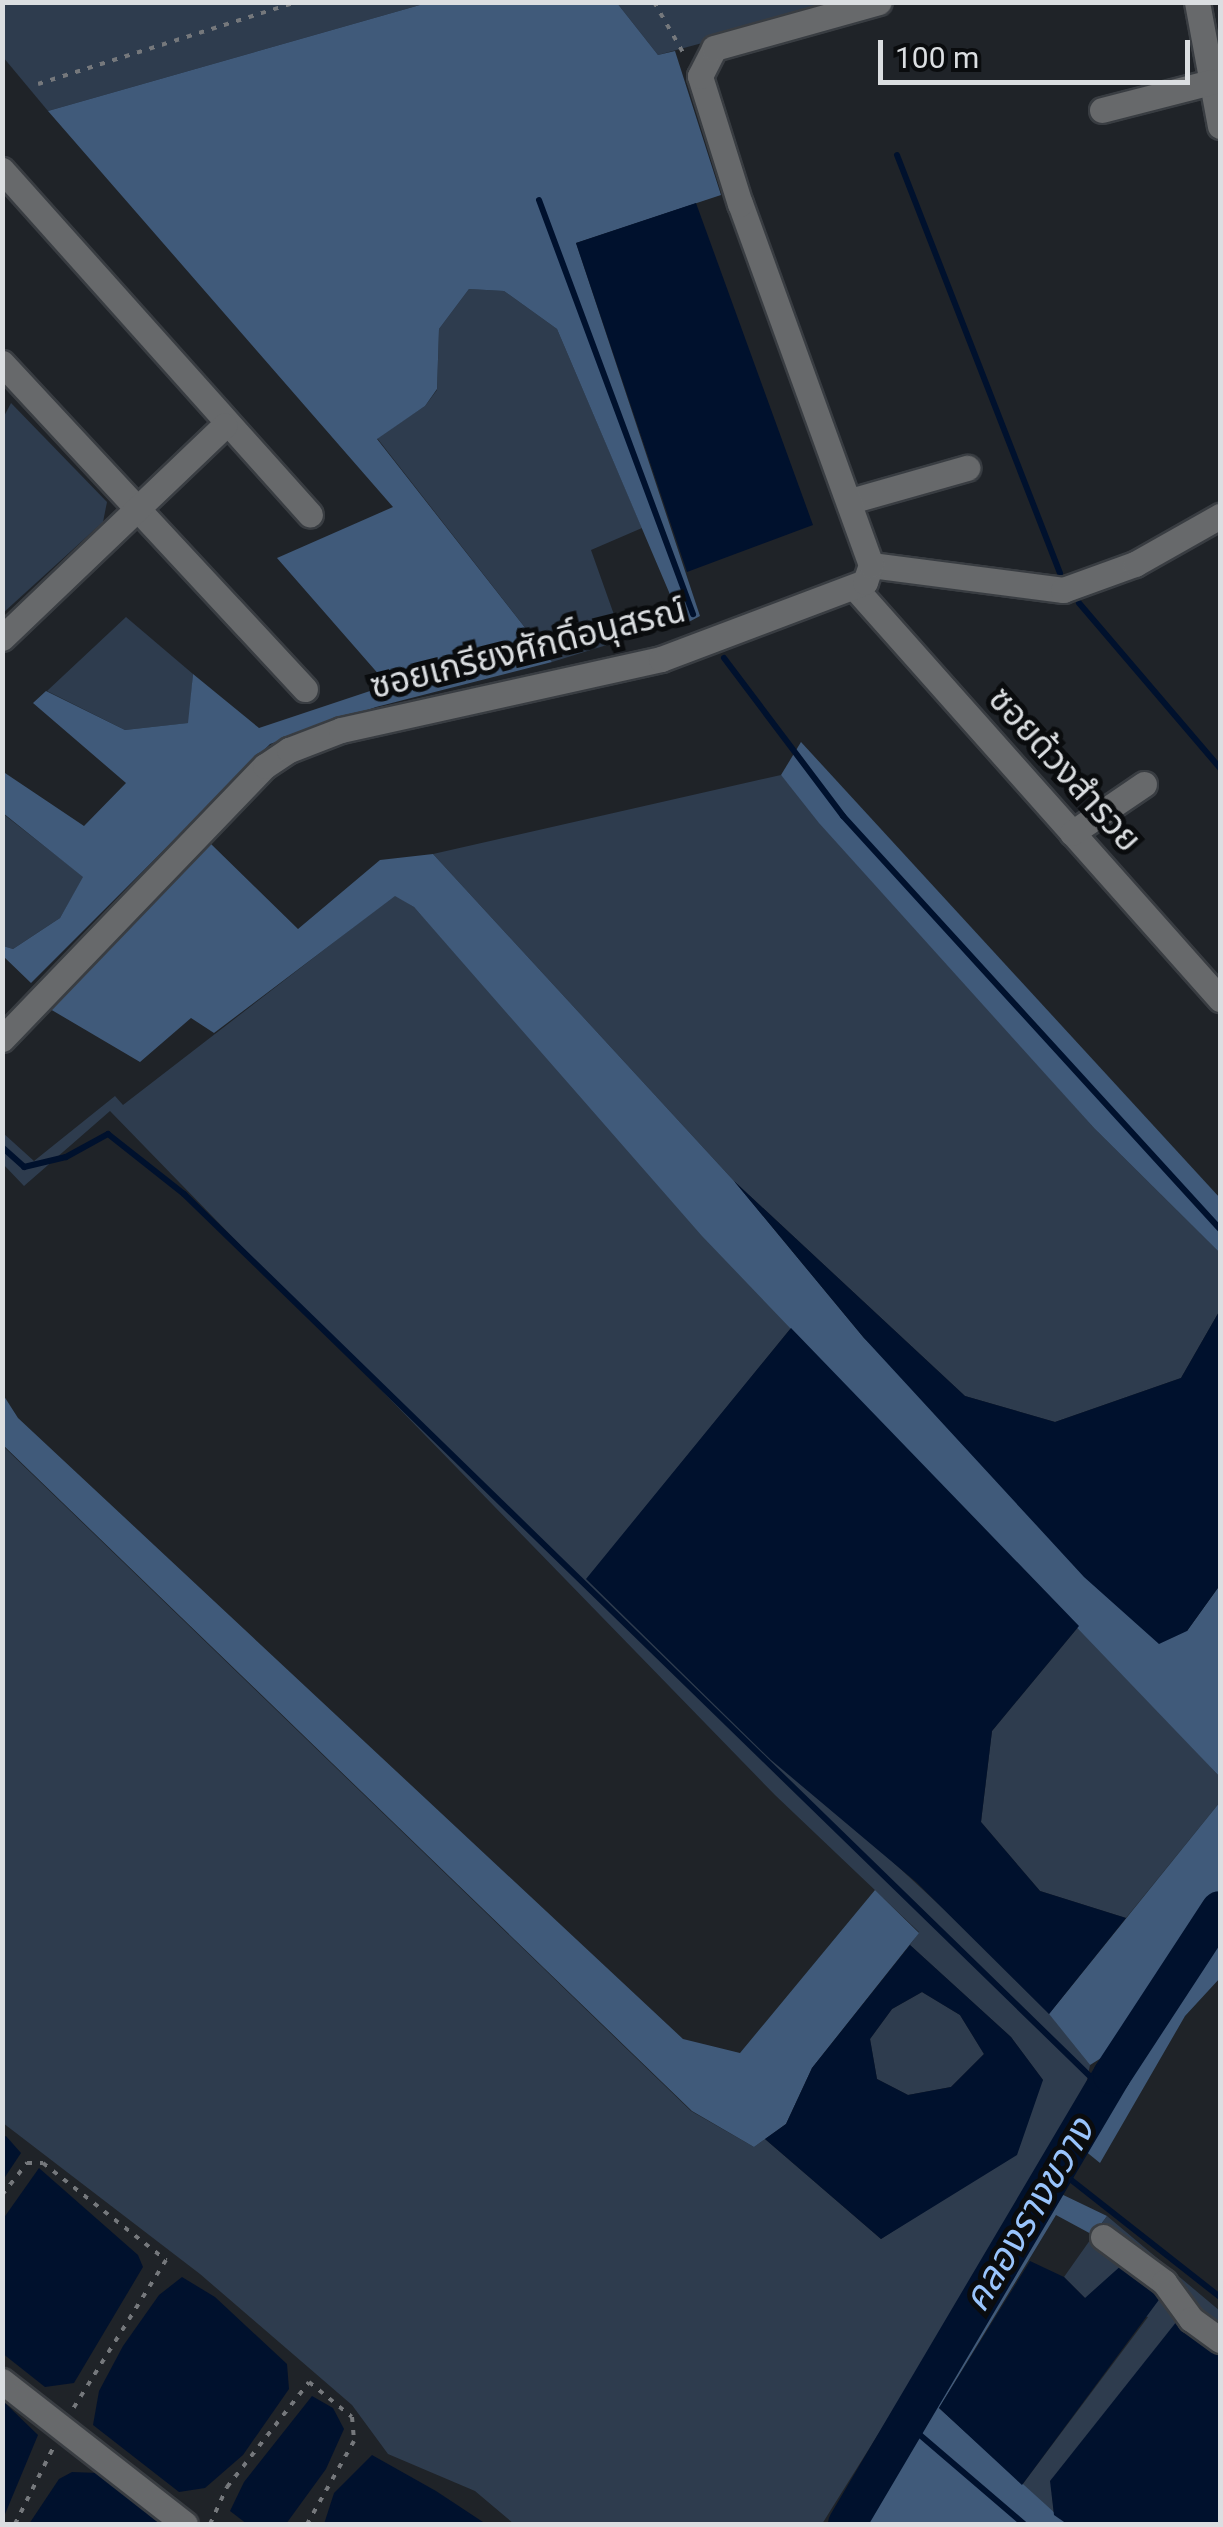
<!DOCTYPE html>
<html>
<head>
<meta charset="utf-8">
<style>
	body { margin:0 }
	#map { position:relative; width:1223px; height:2527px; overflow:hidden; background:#1f2328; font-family:Roboto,"Noto Sans Thai",sans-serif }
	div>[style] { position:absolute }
	.green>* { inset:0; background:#2e3c4e }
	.forest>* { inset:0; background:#405a7a }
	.water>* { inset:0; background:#00112d }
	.stream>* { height:6px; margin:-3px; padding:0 3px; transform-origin:3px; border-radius:3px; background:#00112d }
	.river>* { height:38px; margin:-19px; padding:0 19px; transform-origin:19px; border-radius:19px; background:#00112d }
	.path>* { height:4px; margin-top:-2px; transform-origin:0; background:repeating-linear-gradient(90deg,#75787c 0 5px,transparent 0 13px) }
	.roads { filter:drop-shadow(2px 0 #393d42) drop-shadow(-2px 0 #393d42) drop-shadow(0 2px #393d42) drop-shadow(0 -2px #393d42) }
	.minor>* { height:25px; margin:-12.5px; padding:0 12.5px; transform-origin:12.5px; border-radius:12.5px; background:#67696b }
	span { translate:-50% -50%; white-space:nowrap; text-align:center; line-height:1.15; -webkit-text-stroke:10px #0a0c0e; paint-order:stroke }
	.street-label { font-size:35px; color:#dbdee1 }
	.water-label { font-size:38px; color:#99c4fc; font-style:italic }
	.frame { position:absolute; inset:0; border:5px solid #dbdee1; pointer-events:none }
	.scale { position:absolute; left:878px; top:40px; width:312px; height:45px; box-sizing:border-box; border:5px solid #dbdee1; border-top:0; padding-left:12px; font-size:30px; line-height:35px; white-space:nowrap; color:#dbdee1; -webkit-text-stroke:8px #0a0c0e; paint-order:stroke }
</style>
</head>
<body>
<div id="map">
	<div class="green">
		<i style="clip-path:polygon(2px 3px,427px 3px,48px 111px,3px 57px)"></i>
		<i style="clip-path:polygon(617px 3px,850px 3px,658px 55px)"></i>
		<i style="clip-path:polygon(469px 289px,504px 291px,557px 329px,642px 528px,591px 550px,623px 640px,552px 662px,377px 438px,425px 406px,437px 390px,439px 329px)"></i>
		<i style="clip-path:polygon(11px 403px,107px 502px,103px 522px,3px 613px,2px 420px)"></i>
		<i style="clip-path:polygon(126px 617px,193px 674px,189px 723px,125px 730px,47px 691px)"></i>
		<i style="clip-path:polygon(781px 775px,1094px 1128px,1220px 1253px,1220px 1310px,1181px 1378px,1055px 1422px,965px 1396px,734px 1181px,433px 854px)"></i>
		<i style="clip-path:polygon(2px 813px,84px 877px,60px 918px,13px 949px,3px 946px)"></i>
		<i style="clip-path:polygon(395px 895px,414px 907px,791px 1328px,587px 1579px,1027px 1986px,1090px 2065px,1081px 2110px,822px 2524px,514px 2524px,475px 2491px,388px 2454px,352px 2405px,200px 2274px,3px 2123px,2px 1445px,691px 2111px,754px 2147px,765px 2139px,881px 2239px,982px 2173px,1043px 2080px,1011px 2037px,910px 1945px,919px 1932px,775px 1795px,110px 1111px,24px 1186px,3px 1164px,3px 1133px,34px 1161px,115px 1096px,123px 1105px)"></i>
		<i style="clip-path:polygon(1079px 1626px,1220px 1777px,1220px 1802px,1126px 1918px,1040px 1891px,981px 1822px,992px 1731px)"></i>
		<i style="clip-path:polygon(922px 1992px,960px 2015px,984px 2054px,951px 2087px,908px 2095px,877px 2079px,870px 2039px,892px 2009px)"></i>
		<i style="clip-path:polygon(1107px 2216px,1220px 2311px,1220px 2356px,1178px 2322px,1051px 2481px,1054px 2515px,1022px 2485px,1148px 2317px,1085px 2298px,1064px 2277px)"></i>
	</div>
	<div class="forest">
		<i style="clip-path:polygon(427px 3px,617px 3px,658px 55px,675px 51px,721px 195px,576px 243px,700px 616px,683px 625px,557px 329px,504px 291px,469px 289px,439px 329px,437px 389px,425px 406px,377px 439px,552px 662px,376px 707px,270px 744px,31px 983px,3px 956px,3px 946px,13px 949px,60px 918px,83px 877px,3px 813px,2px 771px,84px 826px,126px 783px,33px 703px,46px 691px,125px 730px,188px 723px,193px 674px,259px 728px,388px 685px,277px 558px,393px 507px,48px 111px)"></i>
		<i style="clip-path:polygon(801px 742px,1220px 1198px,1220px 1253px,1094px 1128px,819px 823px,781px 775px)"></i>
		<i style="clip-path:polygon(211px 844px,298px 929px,380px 860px,433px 854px,734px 1181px,864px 1338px,1187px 1631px,1220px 1585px,1220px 1777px,702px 1236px,414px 907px,395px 896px,214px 1033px,191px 1018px,140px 1062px,50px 1009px)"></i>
		<i style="clip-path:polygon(2px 1393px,18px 1418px,683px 2039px,740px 2053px,875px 1890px,919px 1933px,812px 2068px,786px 2124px,754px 2147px,692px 2111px,3px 1445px)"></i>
		<i style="clip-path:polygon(1220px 1802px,1220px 1893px,1114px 2050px,1090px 2065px,1049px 2014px)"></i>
		<i style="clip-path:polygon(1220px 1941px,1220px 1978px,1185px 2016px,1100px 2163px,1084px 2150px,1143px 2048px)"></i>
		<i style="clip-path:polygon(1055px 2191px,1107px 2216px,1093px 2235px,1056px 2215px,939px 2408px,1067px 2524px,858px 2524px)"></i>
	</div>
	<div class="water">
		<i style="clip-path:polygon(696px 203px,813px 525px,687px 572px,576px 243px)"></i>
		<i style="clip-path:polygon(734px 1181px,965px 1396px,1055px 1422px,1181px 1378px,1220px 1310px,1220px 1585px,1187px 1631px,1159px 1644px,1084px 1577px,864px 1338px)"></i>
		<i style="clip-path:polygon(791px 1328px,1079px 1626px,992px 1731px,981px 1822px,1040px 1891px,1126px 1918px,1049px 2014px,916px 1882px,771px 1760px,586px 1579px)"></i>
		<i style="clip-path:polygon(evenodd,910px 1945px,1011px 2037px,1043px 2080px,1017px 2155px,881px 2239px,765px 2139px,786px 2124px,812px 2068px,910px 1945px,922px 1992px,960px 2015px,984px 2054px,951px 2087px,908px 2095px,877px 2079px,870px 2039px,892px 2009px,922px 1992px)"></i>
		<i style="clip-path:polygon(6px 2136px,21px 2153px,3px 2180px,3px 2137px)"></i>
		<i style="clip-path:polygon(39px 2168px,138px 2255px,143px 2267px,74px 2383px,45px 2387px,2px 2353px,3px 2219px)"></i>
		<i style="clip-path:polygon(1030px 2261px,1064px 2277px,1085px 2298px,1124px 2263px,1161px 2297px,1022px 2485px,939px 2408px)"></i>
		<i style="clip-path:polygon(182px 2277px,215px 2297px,287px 2364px,289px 2389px,243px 2455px,205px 2488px,179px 2492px,93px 2425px,99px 2391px,123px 2346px,159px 2295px)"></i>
		<i style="clip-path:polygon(1177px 2321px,1220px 2356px,1220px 2524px,1067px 2524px,1054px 2515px,1050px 2481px)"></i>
		<i style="clip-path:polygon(312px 2396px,333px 2408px,344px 2429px,326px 2469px,286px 2524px,247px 2524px,230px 2511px,244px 2482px)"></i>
		<i style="clip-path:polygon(3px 2401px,38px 2435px,3px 2519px)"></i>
		<i style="clip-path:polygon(372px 2455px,436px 2491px,486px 2524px,324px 2524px,334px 2493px)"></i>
		<i style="clip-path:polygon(72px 2472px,99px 2473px,160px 2524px,29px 2524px,59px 2479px)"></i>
	</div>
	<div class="stream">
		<i style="left:897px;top:155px;width:449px;rotate:68.7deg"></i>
		<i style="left:539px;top:200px;width:442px;rotate:69.6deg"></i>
		<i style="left:1079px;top:603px;width:217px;rotate:49.5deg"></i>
		<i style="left:724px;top:658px;width:198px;rotate:53deg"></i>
		<i style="left:843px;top:816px;width:559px;rotate:47.61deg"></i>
		<i style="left:2px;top:1147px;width:30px;rotate:42deg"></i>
		<i style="left:24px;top:1167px;width:43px;rotate:-13.4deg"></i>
		<i style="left:66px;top:1157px;width:48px;rotate:-28.7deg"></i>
		<i style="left:108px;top:1134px;width:97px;rotate:38.3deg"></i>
		<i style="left:184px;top:1194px;width:1283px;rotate:44.24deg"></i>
		<i style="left:1056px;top:2168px;width:209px;rotate:38.2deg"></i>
		<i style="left:906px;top:2423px;width:155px;rotate:40.6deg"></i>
	</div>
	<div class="river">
		<i style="left:847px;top:2524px;width:521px;rotate:-59.45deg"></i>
		<i style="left:1112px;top:2075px;width:197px;rotate:-56.8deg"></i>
	</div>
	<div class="path">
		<i style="left:654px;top:2px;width:62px;rotate:60.1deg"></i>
		<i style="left:38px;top:84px;width:271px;rotate:-17.6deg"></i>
		<i style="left:2px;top:2195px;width:41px;rotate:-52deg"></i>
		<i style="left:27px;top:2163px;width:16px"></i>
		<i style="left:43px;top:2163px;width:157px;rotate:38.3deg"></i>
		<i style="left:166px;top:2260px;width:176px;rotate:122deg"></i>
		<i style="left:15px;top:2524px;width:85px;rotate:-63.4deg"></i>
		<i style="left:210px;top:2524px;width:41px;rotate:-65.3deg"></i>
		<i style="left:227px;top:2487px;width:133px;rotate:-52deg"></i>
		<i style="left:309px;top:2382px;width:55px;rotate:39.1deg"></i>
		<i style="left:352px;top:2417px;width:24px;rotate:85deg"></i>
		<i style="left:354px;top:2441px;width:95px;rotate:119.5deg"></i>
	</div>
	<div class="roads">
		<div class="minor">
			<i style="left:1197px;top:2px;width:126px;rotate:79.5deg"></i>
			<i style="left:1102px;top:110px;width:113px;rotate:-14.4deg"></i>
			<i style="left:2px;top:170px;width:462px;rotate:48.2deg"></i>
			<i style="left:2px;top:363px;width:445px;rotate:47.1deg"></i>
			<i style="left:850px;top:501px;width:122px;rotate:-15.8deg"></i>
			<i style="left:871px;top:565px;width:194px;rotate:7.4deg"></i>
			<i style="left:1063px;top:590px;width:77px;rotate:-19.9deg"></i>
			<i style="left:1135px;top:564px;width:98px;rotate:-29.5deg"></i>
			<i style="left:855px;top:588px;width:550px;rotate:48.39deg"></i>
			<i style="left:2px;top:638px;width:308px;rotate:-43.7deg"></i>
			<i style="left:1072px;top:833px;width:87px;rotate:-34.2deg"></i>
			<i style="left:2px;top:1039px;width:379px;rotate:-46.1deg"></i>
			<i style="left:265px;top:766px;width:29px;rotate:-34deg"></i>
			<i style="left:289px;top:750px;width:56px;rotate:-21deg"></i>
			<i style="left:341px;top:730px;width:328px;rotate:-12.5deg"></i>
			<i style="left:661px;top:659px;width:218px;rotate:-20.7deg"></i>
			<i style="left:865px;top:582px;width:18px;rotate:-71deg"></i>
			<i style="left:871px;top:565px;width:384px;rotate:-109.9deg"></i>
			<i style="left:740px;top:204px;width:134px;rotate:-107.4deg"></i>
			<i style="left:700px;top:76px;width:31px;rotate:-63deg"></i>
			<i style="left:714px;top:48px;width:171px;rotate:-15.6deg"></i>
			<i style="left:1103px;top:2237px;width:76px;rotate:36.4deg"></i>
			<i style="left:1164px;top:2282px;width:46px;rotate:53.9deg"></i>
			<i style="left:1191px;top:2319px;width:36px;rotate:36deg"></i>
			<i style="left:2px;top:2381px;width:232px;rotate:38deg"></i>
		</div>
	</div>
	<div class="street-label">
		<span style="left:528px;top:649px;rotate:-14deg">ซอยเกรียงศักดิ์อนุสรณ์</span>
		<span style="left:1064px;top:770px;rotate:48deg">ซอยด้วงสำรวย</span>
	</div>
	<div class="water-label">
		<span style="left:1029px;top:2215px;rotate:-59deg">คลองรางขวาง</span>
	</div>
	<div class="frame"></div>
	<div class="scale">100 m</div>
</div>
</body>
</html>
